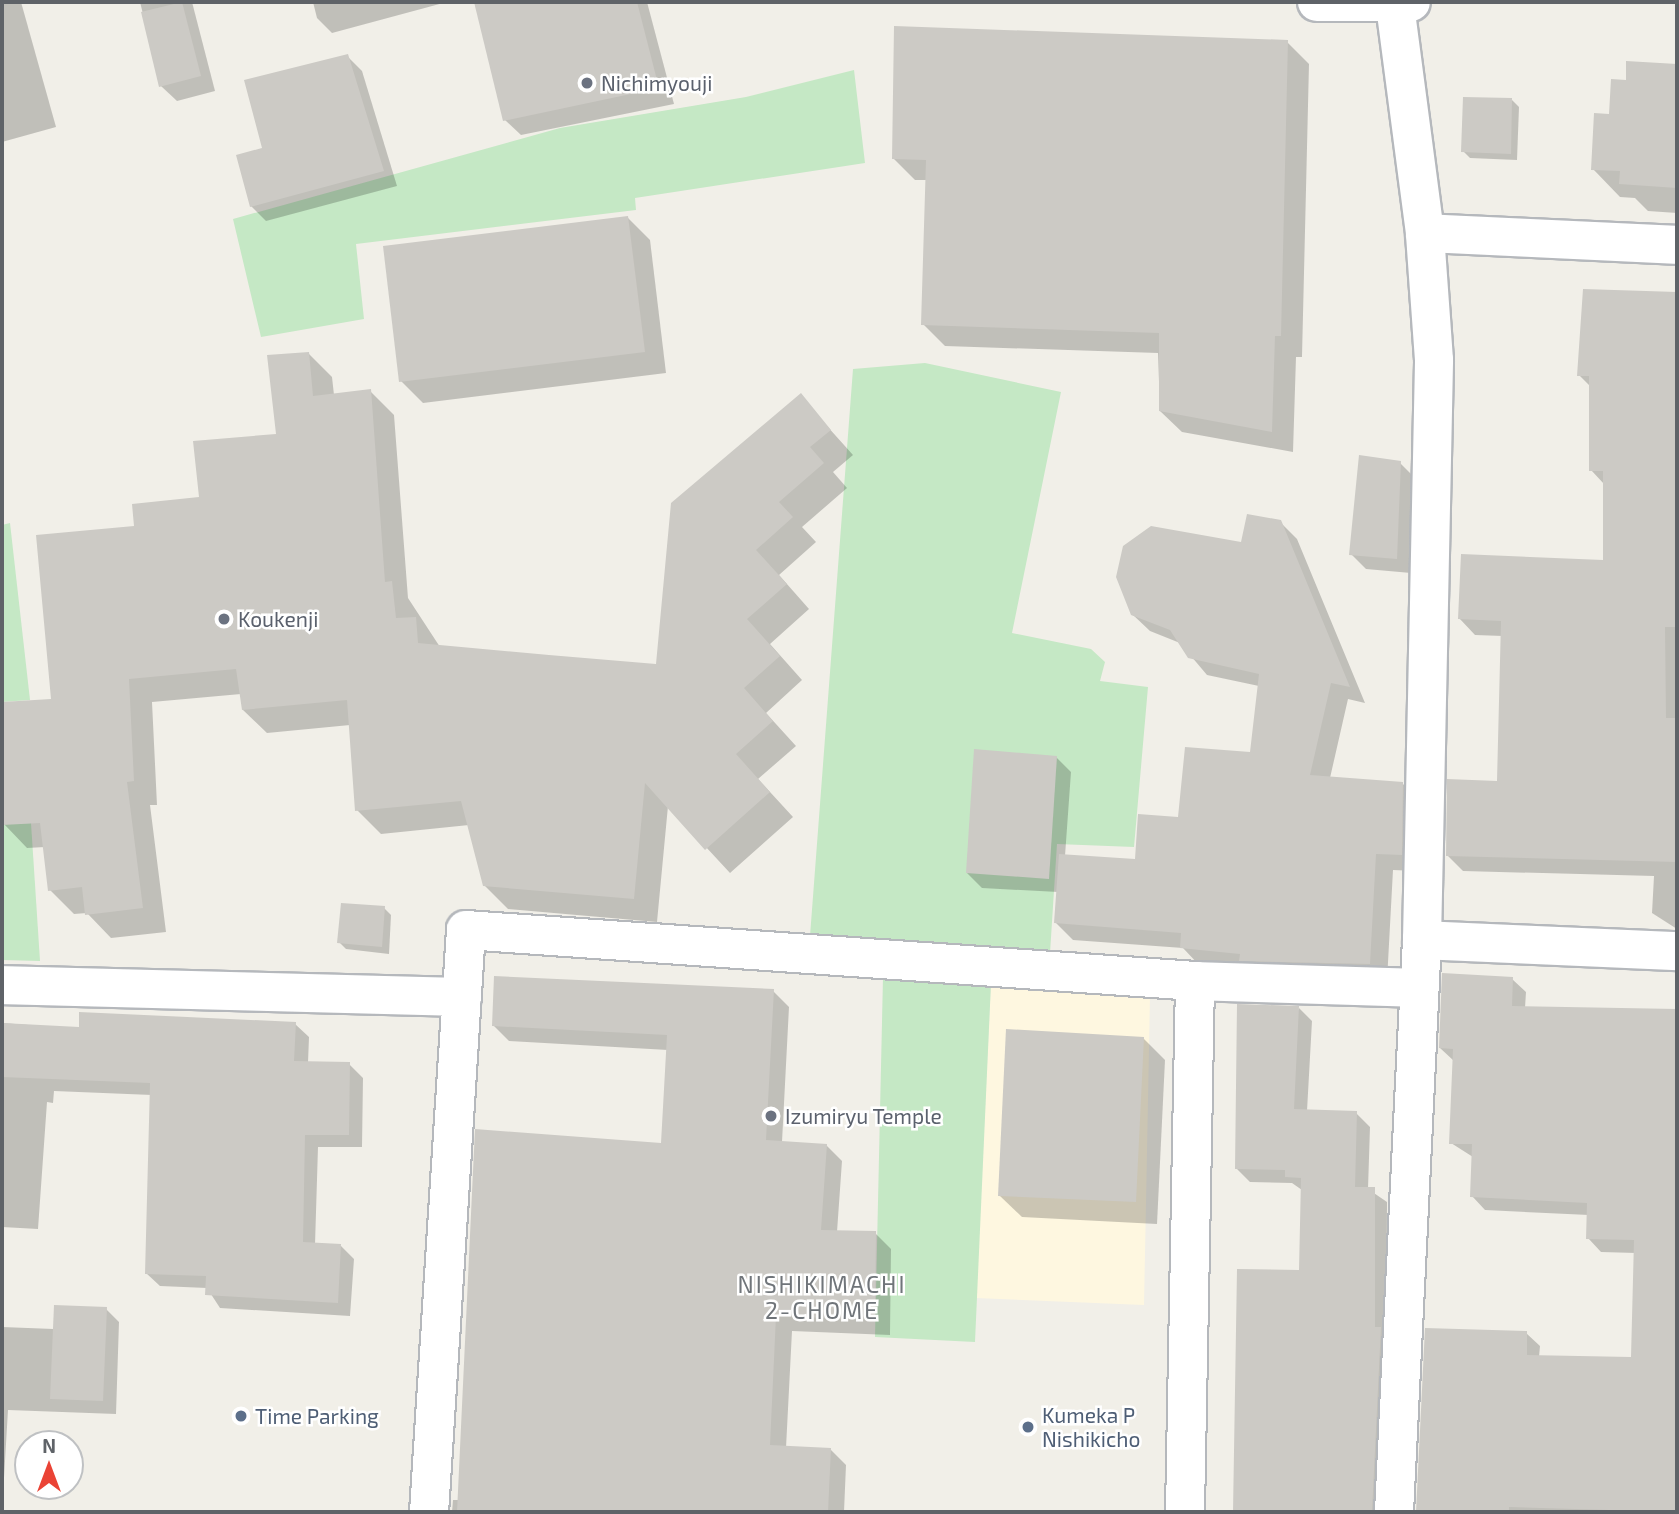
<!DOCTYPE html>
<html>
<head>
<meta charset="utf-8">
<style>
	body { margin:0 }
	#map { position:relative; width:1679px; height:1514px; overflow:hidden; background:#f1efe8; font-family:"Exo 2",sans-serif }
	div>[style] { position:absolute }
	.commercial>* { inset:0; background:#fef7e0 }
	.green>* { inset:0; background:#c5e8c5 }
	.shadow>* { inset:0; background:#0003 }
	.building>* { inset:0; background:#cccac5 }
	.roads { filter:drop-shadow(2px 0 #b5b8bc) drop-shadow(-2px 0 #b5b8bc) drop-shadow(0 2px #b5b8bc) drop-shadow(0 -2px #b5b8bc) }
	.street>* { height:38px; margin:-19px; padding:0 19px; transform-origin:19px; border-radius:19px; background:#fff }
	.secondary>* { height:38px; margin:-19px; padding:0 19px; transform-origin:19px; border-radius:19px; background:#fff }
	.dots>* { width:19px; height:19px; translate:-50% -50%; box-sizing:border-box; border:4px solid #fff; border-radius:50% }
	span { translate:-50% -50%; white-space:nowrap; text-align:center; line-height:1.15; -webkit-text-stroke:5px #fff; paint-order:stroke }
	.worship-label { font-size:21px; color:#5b616d }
	.left { translate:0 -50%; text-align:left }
	.service-label { font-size:21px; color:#4e5e75 }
	.neighbourhood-label { font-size:23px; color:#70757a; letter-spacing:2px }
	.frame { position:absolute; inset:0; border:4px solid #5f6368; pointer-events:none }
	.north { position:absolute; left:14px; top:1430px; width:70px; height:70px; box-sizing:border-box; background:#fff; border:2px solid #bfc1c3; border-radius:50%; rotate:0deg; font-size:19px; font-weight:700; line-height:28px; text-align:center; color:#5f6368 }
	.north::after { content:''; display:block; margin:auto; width:24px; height:32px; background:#ea4335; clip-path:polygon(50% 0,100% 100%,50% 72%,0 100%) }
</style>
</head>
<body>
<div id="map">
	<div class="commercial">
		<i style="clip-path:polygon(991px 983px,1150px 996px,1144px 1305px,976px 1298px)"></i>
	</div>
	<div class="green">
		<i style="clip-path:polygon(854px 70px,865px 163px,635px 198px,636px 210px,356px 244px,364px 319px,261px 337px,233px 219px,560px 128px,746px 97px)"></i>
		<i style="clip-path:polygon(925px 363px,1061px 392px,1012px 633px,1091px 649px,1105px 662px,1100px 681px,1148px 687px,1134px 847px,1057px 844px,1050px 953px,810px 936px,853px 369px)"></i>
		<i style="clip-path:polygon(10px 523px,30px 700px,2px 702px,2px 525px)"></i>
		<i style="clip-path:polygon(31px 823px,40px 961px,2px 960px,2px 824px)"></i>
		<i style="clip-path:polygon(883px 977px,991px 983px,975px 1342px,875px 1337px)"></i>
	</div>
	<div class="shadow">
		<i style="clip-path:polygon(2px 2px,21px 2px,56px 127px,2px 142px)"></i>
		<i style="clip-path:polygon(140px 2px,192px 2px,215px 91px,177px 101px,161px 86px)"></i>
		<i style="clip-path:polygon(313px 2px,447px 2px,332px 33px,317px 18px)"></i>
		<i style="clip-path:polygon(475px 2px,647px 2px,674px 104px,521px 135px,505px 120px)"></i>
		<i style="clip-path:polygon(1287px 42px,1309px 64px,1302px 357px,1296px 357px,1293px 452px,1182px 432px,1160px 411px,1158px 353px,945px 346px,923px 324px,927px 180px,915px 180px,893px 158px)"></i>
		<i style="clip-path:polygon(347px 56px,362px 71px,397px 186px,266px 221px,251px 206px,264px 150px)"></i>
		<i style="clip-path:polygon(1628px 63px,1677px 66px,1677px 213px,1648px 211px,1635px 198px,1620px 197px,1593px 169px,1627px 81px)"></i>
		<i style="clip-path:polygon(1512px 100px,1519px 107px,1517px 160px,1470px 158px,1463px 151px)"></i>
		<i style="clip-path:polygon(628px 218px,650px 240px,666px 373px,423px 403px,401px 381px)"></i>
		<i style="clip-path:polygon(1585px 291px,1677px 294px,1677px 929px,1652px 913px,1654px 876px,1463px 871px,1447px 855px,1499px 783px,1503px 636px,1475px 635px,1459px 618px,1604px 562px,1604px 484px,1591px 470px,1591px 387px,1579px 375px)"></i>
		<i style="clip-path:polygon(308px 353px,332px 377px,334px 395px,370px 391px,394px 415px,408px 598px,440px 647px,658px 666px,800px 396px,853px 455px,833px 472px,847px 488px,802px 527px,816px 542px,779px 575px,809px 609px,770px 644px,802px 680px,766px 713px,796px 746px,758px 779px,793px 817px,730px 873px,668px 806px,657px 922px,508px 909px,484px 885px,469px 825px,381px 834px,357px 810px,350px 725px,267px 733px,243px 710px,241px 694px,152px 702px,157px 805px,150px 805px,166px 932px,111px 938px,87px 913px,74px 914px,50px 890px,45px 847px,27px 848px,4px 824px,2px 704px,53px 700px,136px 528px,200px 499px,278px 436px)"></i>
		<i style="clip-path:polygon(1400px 463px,1415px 478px,1411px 573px,1366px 569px,1351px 554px)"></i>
		<i style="clip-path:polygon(1280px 522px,1297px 539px,1365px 703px,1348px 699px,1330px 778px,1403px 784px,1420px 801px,1418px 871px,1393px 870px,1387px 981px,1199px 965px,1183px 948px,1073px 940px,1056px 923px,1058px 892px,982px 888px,967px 873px,1056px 757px,1071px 772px,1065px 856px,1137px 861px,1252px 754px,1259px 686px,1207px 675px,1180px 643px,1150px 631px,1132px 614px,1152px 528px,1242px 545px)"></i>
		<i style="clip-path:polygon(384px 908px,391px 915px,389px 954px,346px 949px,339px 942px)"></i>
		<i style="clip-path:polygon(1512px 979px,1526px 992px,1525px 1008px,1677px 1012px,1677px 1512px,1418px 1512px,1427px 1330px,1526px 1333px,1540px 1346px,1539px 1357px,1633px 1359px,1636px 1253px,1601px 1252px,1588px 1238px,1589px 1215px,1485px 1210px,1472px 1196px,1473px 1157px,1451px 1143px,1454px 1061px,1440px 1048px)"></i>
		<i style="clip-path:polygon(773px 991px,789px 1007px,782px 1142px,826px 1145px,842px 1161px,837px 1232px,875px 1233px,891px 1249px,890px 1335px,792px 1331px,786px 1448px,830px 1449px,846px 1465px,844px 1512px,452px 1512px,453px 1500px,459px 1500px,662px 1145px,668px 1050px,509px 1041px,493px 1025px)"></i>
		<i style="clip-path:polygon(1299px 1008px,1312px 1021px,1307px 1111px,1356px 1113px,1370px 1127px,1368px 1189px,1387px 1202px,1386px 1512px,1235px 1512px,1239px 1271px,1301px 1272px,1302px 1190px,1292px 1183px,1250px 1182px,1237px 1169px)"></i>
		<i style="clip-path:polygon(2px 1023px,81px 1029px,295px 1024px,309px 1037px,308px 1063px,349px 1064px,363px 1078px,362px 1147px,318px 1147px,315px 1245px,341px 1246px,354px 1259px,350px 1316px,220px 1308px,207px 1288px,160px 1286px,146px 1273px,152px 1095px,54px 1091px,53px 1103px,47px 1102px,38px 1229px,2px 1227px)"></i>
		<i style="clip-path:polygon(1143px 1038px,1165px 1060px,1157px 1224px,1022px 1217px,1000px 1196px)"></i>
		<i style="clip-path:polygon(106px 1309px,119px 1322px,116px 1414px,8px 1410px,2px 1512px,2px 1327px,54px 1329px)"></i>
	</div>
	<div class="building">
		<i style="clip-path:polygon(182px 2px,201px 76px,159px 87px,141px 12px)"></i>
		<i style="clip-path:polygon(474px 2px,637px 2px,659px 88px,503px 121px)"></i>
		<i style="clip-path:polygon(894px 26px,1288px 40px,1281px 336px,1275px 336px,1272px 432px,1159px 411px,1159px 333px,921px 325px,926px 160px,892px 159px)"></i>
		<i style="clip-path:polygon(348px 54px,384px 171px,250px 207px,236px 155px,262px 148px,244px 80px)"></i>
		<i style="clip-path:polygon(1626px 61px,1677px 64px,1677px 188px,1619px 184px,1620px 171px,1591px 170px,1594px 113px,1609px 114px,1611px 79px,1626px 80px)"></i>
		<i style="clip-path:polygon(1463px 97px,1512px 98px,1511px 154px,1461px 152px)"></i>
		<i style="clip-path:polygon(628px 216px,645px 352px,399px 382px,383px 246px)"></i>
		<i style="clip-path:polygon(1583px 289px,1677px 292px,1677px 627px,1665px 627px,1666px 718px,1677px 718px,1677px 862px,1446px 856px,1447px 779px,1497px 781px,1501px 621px,1458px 619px,1461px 554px,1603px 560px,1603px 471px,1589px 471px,1589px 376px,1577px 376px)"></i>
		<i style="clip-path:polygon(309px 352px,313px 396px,371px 389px,385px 582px,392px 581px,396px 618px,416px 617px,418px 643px,549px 655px,656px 664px,671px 503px,801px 393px,831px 430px,810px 447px,824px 463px,779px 502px,793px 517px,756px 550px,787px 584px,747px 619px,780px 656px,744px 688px,773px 721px,736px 754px,770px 792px,705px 850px,645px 783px,634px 899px,483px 886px,461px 801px,355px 811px,347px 700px,242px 710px,236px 669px,129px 679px,134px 781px,127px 782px,143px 908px,85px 915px,82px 887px,48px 891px,40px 823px,2px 825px,2px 702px,51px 699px,36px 535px,134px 526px,132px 504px,199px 497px,193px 441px,276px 434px,267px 355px)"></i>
		<i style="clip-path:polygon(1359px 455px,1401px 461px,1397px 559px,1349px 555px)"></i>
		<i style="clip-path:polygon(1247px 514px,1281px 520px,1350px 687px,1331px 683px,1310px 775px,1403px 782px,1402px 855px,1376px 854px,1370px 964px,1239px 961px,1240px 954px,1180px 948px,1181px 933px,1054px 923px,1059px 854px,1135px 859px,1138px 814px,1178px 817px,1185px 747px,1250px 752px,1259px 674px,1188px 658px,1170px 630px,1131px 615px,1116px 577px,1123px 546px,1151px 526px,1241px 542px)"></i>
		<i style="clip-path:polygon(974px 749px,1057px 756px,1049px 879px,966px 873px)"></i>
		<i style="clip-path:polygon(341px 903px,385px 906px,382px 947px,337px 943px)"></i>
		<i style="clip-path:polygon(1442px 973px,1513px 977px,1512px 1006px,1677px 1009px,1677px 1512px,1509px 1507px,1509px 1512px,1416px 1512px,1425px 1328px,1527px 1331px,1527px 1355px,1631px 1357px,1634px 1240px,1586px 1239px,1587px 1203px,1470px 1197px,1472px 1144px,1449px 1144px,1453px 1049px,1439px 1048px)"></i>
		<i style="clip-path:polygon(494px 976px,774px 989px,766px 1140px,827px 1144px,821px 1230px,876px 1231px,875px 1320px,776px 1316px,770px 1445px,831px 1448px,828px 1512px,457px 1512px,475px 1129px,661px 1143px,667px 1035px,492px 1026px)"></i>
		<i style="clip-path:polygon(1237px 1004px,1299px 1006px,1294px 1109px,1357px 1111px,1355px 1187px,1375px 1187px,1375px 1327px,1381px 1327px,1372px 1512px,1233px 1512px,1237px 1269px,1299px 1270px,1301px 1178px,1285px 1177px,1285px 1170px,1235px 1169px)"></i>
		<i style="clip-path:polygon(79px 1012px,296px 1022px,294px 1061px,350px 1062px,349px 1135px,305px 1135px,303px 1242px,341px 1244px,338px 1303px,205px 1295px,206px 1276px,145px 1274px,150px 1083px,2px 1077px,2px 1023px,79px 1027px)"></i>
		<i style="clip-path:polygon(1006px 1029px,1144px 1037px,1136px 1202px,998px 1196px)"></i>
		<i style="clip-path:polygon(54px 1305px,107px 1307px,103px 1401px,50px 1399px)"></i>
	</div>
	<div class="roads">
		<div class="street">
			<i style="left:1317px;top:2px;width:78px"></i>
			<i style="left:1425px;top:233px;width:252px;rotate:2.7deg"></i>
			<i style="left:1422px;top:940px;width:255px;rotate:2.5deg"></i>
			<i style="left:2px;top:985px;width:460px;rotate:1.5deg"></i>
			<i style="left:429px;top:1512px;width:583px;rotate:-86.36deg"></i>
			<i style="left:466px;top:930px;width:731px;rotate:4deg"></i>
			<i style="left:1195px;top:981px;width:223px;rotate:1.8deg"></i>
			<i style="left:1394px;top:1512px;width:573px;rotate:-87.2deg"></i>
			<i style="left:1422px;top:940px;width:580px;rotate:-88.81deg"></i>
			<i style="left:1434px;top:360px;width:127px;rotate:-94.1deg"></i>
			<i style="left:1425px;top:233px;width:231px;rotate:-97.5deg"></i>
			<i style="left:1395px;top:4px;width:16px;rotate:-7deg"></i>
		</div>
		<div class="secondary">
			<i style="left:1185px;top:1512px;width:531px;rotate:-88.92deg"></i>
		</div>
	</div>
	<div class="dots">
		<i style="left:587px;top:83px;background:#6b7280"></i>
		<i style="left:224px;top:619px;background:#6b7280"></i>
		<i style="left:771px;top:1116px;background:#6b7280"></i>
		<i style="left:241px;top:1416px;background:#5c6f8a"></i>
		<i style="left:1028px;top:1427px;background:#5c6f8a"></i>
	</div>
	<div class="worship-label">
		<span class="left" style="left:601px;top:83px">Nichimyouji</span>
		<span class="left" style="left:238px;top:619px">Koukenji</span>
		<span class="left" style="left:785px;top:1116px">Izumiryu Temple</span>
	</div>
	<div class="service-label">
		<span class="left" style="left:1042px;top:1427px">Kumeka P<br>Nishikicho</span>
		<span class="left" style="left:255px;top:1416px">Time Parking</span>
	</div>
	<div class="neighbourhood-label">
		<span style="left:822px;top:1297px">NISHIKIMACHI<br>2-CHOME</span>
	</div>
	<div class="frame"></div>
	<div class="north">N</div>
</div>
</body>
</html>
